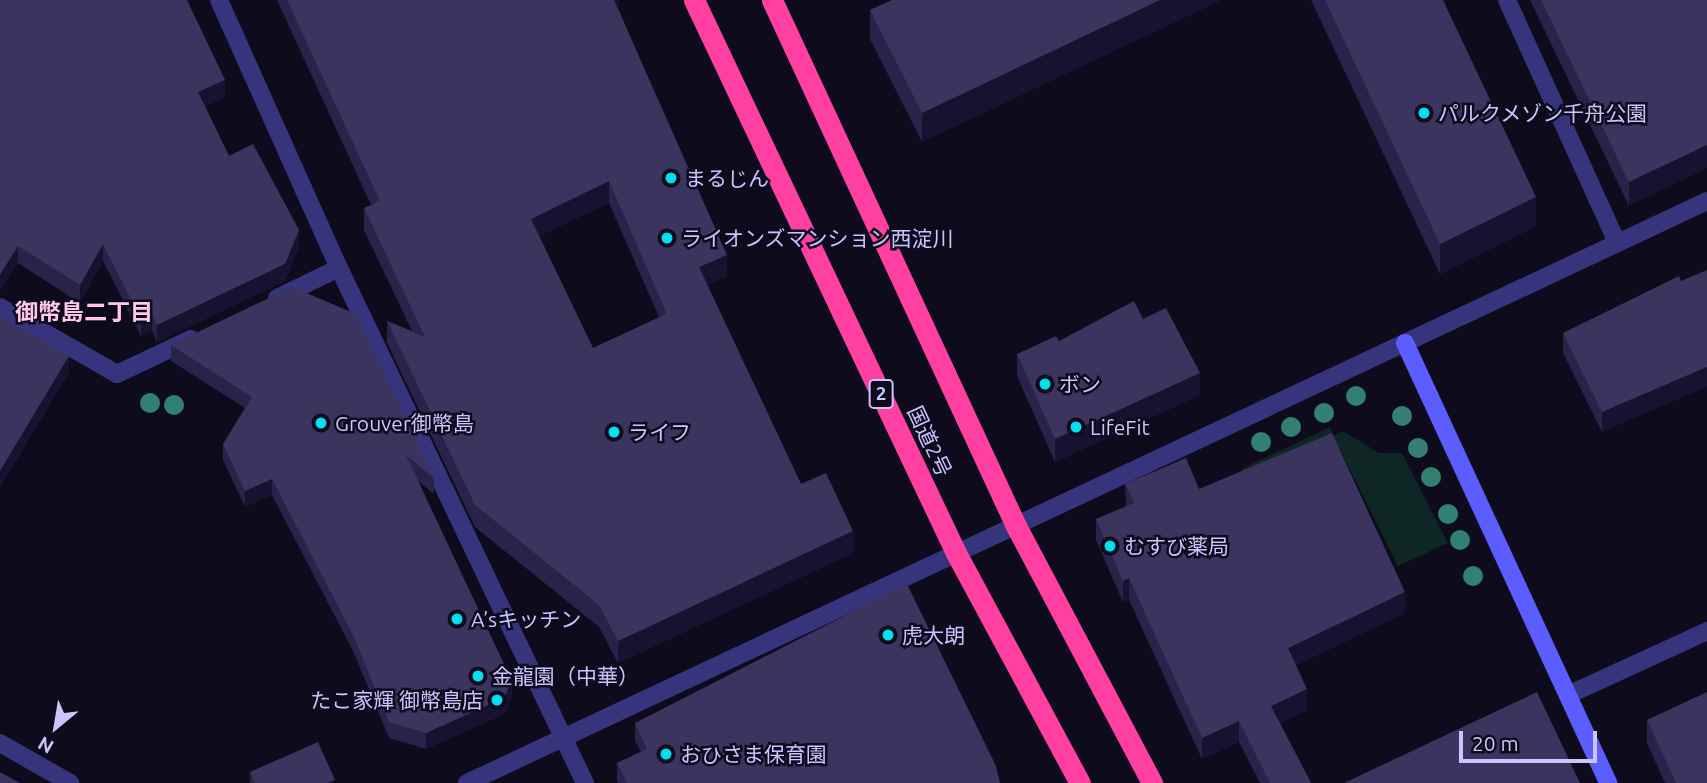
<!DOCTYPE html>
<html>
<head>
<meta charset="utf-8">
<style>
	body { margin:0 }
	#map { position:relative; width:1707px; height:783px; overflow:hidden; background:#0d0b1c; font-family:Ubuntu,"Noto Sans JP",sans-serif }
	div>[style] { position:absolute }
	.green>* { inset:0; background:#0e2624 }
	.street>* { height:18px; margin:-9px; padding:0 9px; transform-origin:9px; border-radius:9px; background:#35347c }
	.secondary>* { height:18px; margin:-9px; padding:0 9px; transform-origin:9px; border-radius:9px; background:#5c5dff }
	.highway>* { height:21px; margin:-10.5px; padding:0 10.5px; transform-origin:10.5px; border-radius:10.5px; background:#ff40a2 }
	.trees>* { width:20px; height:20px; margin:-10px; border-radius:50%; background:#328072 }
	.wall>* { inset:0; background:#29224b }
	.shaded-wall>* { inset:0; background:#171230 }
	.building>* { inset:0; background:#3a345e }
	.dots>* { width:19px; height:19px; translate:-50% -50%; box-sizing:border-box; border:4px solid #0d0b1c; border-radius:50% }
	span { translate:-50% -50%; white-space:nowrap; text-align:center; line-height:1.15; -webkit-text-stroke:5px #0d0b1c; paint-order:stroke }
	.shield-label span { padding:2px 5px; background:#0d0b1c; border:2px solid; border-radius:5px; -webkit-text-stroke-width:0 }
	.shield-label { font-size:19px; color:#cac5ff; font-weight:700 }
	.poi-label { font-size:21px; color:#cac5ff }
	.left { translate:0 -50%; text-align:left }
	.right { translate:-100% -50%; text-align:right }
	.street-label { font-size:21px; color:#cac5ff }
	.neighbourhood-label { font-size:23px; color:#ffc7ec; font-weight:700 }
	.north { position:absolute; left:21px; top:692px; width:70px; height:70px; -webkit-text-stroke:5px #0d0b1c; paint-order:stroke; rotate:210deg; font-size:19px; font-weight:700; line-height:28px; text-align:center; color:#cac5ff }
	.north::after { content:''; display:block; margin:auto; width:24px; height:32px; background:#cac5ff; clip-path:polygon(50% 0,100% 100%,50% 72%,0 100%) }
	.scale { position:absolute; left:1459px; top:731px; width:138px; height:32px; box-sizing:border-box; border:4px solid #cac5ff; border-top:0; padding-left:9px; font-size:21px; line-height:24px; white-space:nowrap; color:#cac5ff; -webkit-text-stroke:5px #0d0b1c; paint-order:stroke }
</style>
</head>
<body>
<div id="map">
	<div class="green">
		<i style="clip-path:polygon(1330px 427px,1334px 436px,1343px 431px,1379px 453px,1402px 453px,1448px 543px,1398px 566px,1340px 450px,1248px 482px,1241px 469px)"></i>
	</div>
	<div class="street">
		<i style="left:219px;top:0;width:294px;rotate:65.9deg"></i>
		<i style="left:339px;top:268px;width:571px;rotate:64.47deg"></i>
		<i style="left:1507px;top:0;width:267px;rotate:65.6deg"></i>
		<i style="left:277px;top:298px;width:69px;rotate:-25.8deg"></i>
		<i style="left:0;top:307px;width:135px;rotate:29.8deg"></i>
		<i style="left:117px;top:374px;width:82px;rotate:-25.3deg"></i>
		<i style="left:1568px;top:695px;width:153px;rotate:-24.7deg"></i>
		<i style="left:0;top:743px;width:81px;rotate:29.7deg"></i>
		<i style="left:467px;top:783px;width:1370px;rotate:-25.14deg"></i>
	</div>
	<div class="secondary">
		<i style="left:1405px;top:343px;width:485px;rotate:65.2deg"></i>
	</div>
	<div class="highway">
		<i style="left:694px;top:0;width:612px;rotate:64.65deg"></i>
		<i style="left:956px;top:553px;width:261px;rotate:61.7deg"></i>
		<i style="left:772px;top:0;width:580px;rotate:65.11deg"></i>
		<i style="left:1016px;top:526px;width:291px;rotate:62.1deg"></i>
	</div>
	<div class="trees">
		<i style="left:1356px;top:396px"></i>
		<i style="left:150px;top:403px"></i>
		<i style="left:174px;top:405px"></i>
		<i style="left:1324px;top:413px"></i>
		<i style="left:1402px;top:416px"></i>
		<i style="left:1291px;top:427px"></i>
		<i style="left:1261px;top:442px"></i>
		<i style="left:1418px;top:448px"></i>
		<i style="left:1431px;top:477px"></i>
		<i style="left:1448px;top:514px"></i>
		<i style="left:1460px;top:540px"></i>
		<i style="left:1473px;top:576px"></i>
	</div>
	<div class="wall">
		<i style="clip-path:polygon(0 0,225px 97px,205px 106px,229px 156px,299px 247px,285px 281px,157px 342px,152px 331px,141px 336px,103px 261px,80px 303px,18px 263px)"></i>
		<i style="clip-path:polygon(evenodd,277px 0,619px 0,619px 10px,727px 277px,707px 285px,801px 484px,853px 553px,618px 663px,599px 627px,475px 527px,387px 343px,387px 321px,412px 331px,364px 230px,364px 208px,371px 205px,277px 0,609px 203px,659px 317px,593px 348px,539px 236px,609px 203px)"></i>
		<i style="clip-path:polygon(892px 0,1221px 0,922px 142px,870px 39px,870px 10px)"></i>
		<i style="clip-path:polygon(1311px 0,1443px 0,1536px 226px,1440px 274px)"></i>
		<i style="clip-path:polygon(1530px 0,1707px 0,1629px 206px)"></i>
		<i style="clip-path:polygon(1681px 281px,1602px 432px,1563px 353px,1563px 333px)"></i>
		<i style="clip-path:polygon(292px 287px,434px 478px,434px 494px,418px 481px,512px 697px,504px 714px,426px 749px,389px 738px,353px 651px,272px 495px,245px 507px,223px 460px,223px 444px,245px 408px,171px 361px,171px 345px)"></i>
		<i style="clip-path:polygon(1143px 319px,1200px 395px,1055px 462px,1017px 376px,1017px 354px,1059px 341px)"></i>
		<i style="clip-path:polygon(1125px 484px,1199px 489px,1405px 613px,1296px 665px,1307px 710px,1280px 723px,1311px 783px,1260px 783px,1239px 742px,1202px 759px,1129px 600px,1123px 602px,1096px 540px,1096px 519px,1126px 507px)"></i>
		<i style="clip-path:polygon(1647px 720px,1707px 783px,1665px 783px,1647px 743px)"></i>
		<i style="clip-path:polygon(635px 723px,1000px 783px,618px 783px,617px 781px,617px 763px,641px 752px,635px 741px)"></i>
		<i style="clip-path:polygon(250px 772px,335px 783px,250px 783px)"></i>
	</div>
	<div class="shaded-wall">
		<i style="clip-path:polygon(611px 0,619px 0,619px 10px)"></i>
		<i style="clip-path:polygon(1160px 0,1221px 0,922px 142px,922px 113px)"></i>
		<i style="clip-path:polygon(225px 80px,225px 97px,198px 109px,198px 92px)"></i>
		<i style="clip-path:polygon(1707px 145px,1707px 168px,1629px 206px,1629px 182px)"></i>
		<i style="clip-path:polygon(609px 181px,609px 203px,531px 240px,531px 219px)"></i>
		<i style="clip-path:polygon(1536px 197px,1536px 226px,1440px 274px,1440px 244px)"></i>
		<i style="clip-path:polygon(299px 230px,299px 247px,285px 281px,157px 342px,157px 325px)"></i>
		<i style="clip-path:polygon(103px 244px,103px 261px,80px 303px,80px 285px)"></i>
		<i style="clip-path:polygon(18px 246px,18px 263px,0 292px,0 275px)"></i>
		<i style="clip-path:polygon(727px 255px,727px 277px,699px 289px,699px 267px)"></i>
		<i style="clip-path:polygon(152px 314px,152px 331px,141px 336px,141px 319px)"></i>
		<i style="clip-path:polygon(69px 356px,69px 373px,0 488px,0 471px)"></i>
		<i style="clip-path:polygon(1707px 367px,1707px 387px,1602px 432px,1602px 412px)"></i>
		<i style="clip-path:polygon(1200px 373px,1200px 395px,1055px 462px,1055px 439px)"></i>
		<i style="clip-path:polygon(272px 479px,272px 495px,245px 507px,245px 491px)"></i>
		<i style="clip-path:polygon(853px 531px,853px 553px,618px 663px,618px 641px)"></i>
		<i style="clip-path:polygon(1129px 578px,1129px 600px,1123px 602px,1123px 581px)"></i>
		<i style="clip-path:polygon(1405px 592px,1405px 613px,1288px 669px,1288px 648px)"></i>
		<i style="clip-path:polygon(512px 681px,512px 697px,504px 714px,426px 749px,426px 733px)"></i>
		<i style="clip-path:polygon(1307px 689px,1307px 710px,1271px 727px,1271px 706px)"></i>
		<i style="clip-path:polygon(1239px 721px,1239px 742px,1202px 759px,1202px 738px)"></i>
	</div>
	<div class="building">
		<i style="clip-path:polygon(0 0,187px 0,225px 80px,198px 92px,229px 156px,253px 144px,299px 230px,285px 264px,157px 325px,152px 314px,141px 319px,103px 244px,80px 285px,18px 246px,0 275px)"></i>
		<i style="clip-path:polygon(evenodd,287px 0,614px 0,727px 255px,699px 267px,801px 484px,826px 473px,853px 531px,618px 641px,599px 605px,475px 505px,387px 321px,425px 337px,364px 208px,380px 201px,287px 0,609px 181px,667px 314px,593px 348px,531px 219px,609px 181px)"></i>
		<i style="clip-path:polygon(892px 0,1160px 0,922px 113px,870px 10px)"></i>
		<i style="clip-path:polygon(1325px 0,1443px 0,1536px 197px,1440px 244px)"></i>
		<i style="clip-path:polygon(1541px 0,1707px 0,1707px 145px,1629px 182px)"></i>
		<i style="clip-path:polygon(1707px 270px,1707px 367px,1602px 412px,1563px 333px,1679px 276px,1681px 281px)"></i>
		<i style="clip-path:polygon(292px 287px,356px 314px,434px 478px,406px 455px,512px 681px,504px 698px,426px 733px,389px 722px,353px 635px,272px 479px,245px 491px,223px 444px,252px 397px,171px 345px)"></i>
		<i style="clip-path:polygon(1134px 301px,1143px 319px,1166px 308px,1200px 373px,1055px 439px,1017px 354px,1056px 336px,1059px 341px)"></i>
		<i style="clip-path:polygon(0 317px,69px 356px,0 471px)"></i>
		<i style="clip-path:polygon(1332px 433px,1405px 592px,1288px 648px,1307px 689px,1271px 706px,1311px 783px,1270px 783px,1239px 721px,1202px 738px,1129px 578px,1123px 581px,1096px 519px,1134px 503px,1125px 484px,1186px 458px,1199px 489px)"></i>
		<i style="clip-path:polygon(907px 584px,996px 766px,1000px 783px,627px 783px,617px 763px,647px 749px,635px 723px)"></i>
		<i style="clip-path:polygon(1537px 692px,1580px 783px,1344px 783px)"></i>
		<i style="clip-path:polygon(1707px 692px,1707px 783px,1676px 783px,1647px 720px)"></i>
		<i style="clip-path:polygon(318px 742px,335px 780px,327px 783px,255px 783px,250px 772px)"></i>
		<i style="clip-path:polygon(0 772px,20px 783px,0 783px)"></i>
	</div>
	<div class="dots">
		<i style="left:1424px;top:113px;background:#00e0f0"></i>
		<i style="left:671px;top:178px;background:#00e0f0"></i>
		<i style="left:667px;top:238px;background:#00e0f0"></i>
		<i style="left:1045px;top:384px;background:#00e0f0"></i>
		<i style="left:321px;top:423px;background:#00e0f0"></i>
		<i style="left:1076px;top:427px;background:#00e0f0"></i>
		<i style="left:614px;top:432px;background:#00e0f0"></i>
		<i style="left:1110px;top:546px;background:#00e0f0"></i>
		<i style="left:457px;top:619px;background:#00e0f0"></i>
		<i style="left:888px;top:635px;background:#00e0f0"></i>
		<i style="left:478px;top:676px;background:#00e0f0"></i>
		<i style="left:497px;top:700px;background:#00e0f0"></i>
		<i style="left:666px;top:754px;background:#00e0f0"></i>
	</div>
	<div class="shield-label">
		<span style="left:881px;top:394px">2</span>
	</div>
	<div class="poi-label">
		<span class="left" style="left:1438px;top:113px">パルクメゾン千舟公園</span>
		<span class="left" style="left:685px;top:178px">まるじん</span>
		<span class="left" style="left:681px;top:238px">ライオンズマンション西淀川</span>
		<span class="left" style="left:1059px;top:384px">ボン</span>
		<span class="left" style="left:335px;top:423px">Grouver御幣島</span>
		<span class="left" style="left:1090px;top:427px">LifeFit</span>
		<span class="left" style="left:628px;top:432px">ライフ</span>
		<span class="left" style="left:1124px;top:546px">むすび薬局</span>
		<span class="left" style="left:471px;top:619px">A’sキッチン</span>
		<span class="left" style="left:902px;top:635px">虎大朗</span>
		<span class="left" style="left:492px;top:676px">金龍園（中華）</span>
		<span class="right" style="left:483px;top:700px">たこ家輝 御幣島店</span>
		<span class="left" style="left:680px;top:754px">おひさま保育園</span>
	</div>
	<div class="street-label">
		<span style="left:930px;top:441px;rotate:65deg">国道2号</span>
	</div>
	<div class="neighbourhood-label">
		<span style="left:84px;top:312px">御幣島二丁目</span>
	</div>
	<div class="north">N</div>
	<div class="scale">20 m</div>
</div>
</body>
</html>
